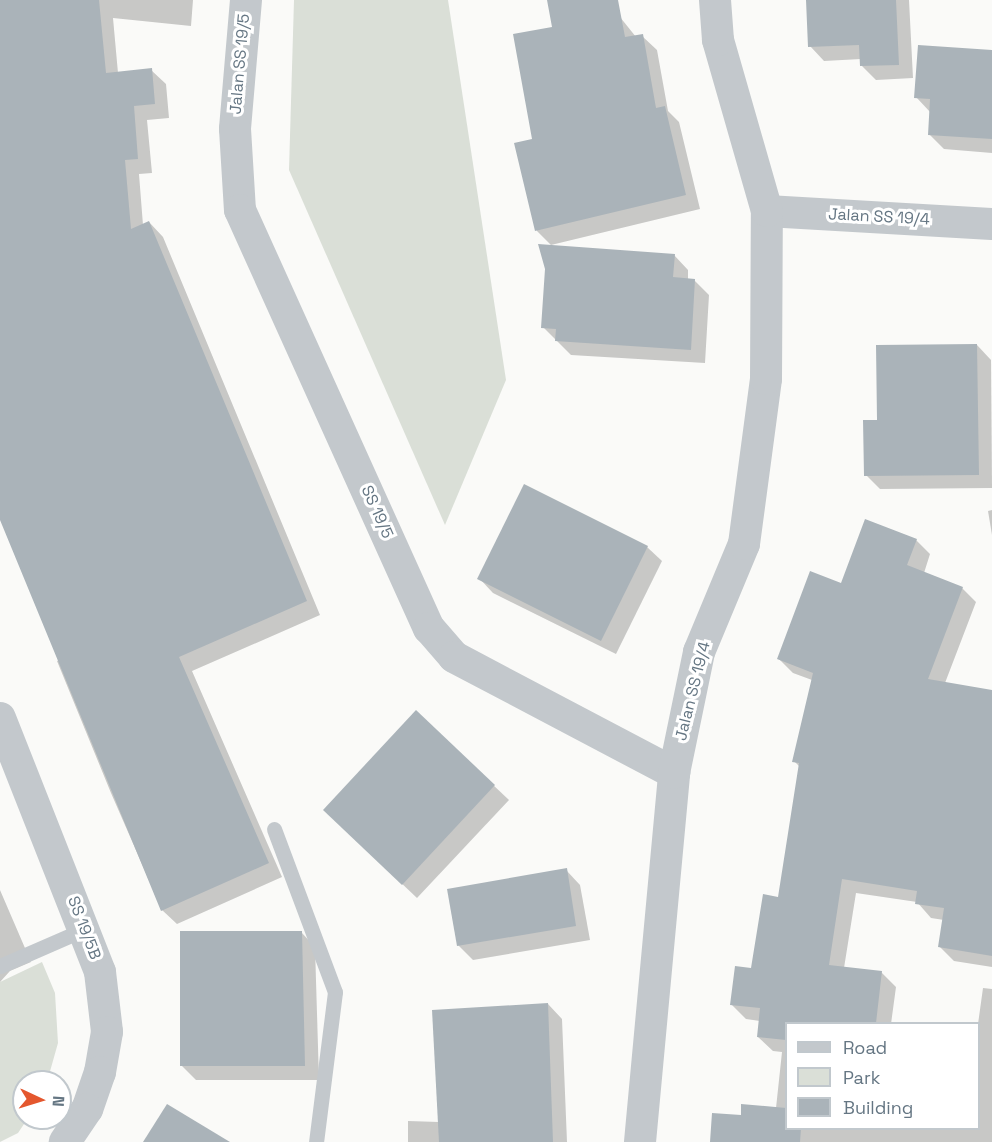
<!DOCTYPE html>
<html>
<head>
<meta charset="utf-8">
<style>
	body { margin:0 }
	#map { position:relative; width:992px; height:1142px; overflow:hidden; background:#fafaf8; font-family:"Space Grotesk",sans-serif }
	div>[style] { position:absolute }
	.green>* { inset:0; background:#dadfd7 }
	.shadow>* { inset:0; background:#0003 }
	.building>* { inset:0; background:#aab3b9 }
	.lane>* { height:15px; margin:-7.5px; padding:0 7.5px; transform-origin:7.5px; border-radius:7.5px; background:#c3c8cc }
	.street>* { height:32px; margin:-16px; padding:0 16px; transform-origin:16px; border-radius:16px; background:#c3c8cc }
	span { translate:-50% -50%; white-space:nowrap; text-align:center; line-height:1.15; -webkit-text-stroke:6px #fff; paint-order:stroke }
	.street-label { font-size:16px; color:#657683 }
	.legend { position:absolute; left:785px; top:1022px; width:195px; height:108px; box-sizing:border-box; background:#fff; border:2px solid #c1c8cd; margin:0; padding:8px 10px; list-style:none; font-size:18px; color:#657683 }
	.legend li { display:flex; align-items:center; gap:12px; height:30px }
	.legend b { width:30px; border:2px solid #c1c8cd }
	.north { position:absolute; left:12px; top:1070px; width:60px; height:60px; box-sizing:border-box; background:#fff; border:2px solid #c1c8cd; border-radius:50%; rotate:94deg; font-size:16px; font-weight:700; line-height:24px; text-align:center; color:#657683 }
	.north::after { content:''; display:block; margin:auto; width:21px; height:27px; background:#e4572e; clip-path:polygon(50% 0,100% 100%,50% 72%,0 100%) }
</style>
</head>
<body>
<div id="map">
	<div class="green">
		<i style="clip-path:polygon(294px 0,448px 0,506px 380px,445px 525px,289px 170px)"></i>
		<i style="clip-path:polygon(42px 962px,55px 993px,58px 1043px,47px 1082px,24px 1082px,24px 1118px,28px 1118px,18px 1133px,0 1142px,0 982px)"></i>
	</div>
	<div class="shadow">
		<i style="clip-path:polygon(0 0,193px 0,191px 26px,113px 18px,118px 73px,151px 70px,166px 84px,169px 118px,147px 120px,152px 173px,139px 174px,143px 225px,149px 222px,163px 237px,320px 615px,192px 671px,282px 877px,177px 924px,162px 910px,111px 793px,57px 661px,62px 659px,0 497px)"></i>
		<i style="clip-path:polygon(807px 0,909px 0,913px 78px,876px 80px,862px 66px,861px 59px,824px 61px,810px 46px)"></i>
		<i style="clip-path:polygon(620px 17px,636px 37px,642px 36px,657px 50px,668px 111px,679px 122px,700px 209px,551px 245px,537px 231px,516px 144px,533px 140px)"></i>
		<i style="clip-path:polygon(992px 52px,992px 153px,944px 149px,929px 134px,931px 113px,916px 97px)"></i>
		<i style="clip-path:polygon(674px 255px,688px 270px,688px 280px,694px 280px,709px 295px,705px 363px,571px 355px,543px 327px)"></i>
		<i style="clip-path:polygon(977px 345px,991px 360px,992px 488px,880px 489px,866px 475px,879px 422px)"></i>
		<i style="clip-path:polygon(992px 510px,992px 535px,988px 511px)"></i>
		<i style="clip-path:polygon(916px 540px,930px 554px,924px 573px,962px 588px,976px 602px,945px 683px,992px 691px,992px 967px,954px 961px,940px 947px,944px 920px,931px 918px,917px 902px,856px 893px,844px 968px,881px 972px,896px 987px,891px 1024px,786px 1024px,786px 1128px,978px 1128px,978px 1024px,983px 988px,992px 989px,992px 1142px,712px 1142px,742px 1117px,776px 1108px,782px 1052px,773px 1051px,758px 1037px,760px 1021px,746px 1019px,732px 1005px,752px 970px,779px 898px,800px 767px,794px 761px,812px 680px,793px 673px,778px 658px,842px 585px)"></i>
		<i style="clip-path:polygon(647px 547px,662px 561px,616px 654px,493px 593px,479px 578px)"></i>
		<i style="clip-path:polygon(416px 712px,509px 800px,417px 898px,339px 824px)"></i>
		<i style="clip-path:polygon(566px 870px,580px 885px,590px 940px,473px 960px,458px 945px)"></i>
		<i style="clip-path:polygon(0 890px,31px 962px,10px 971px,0 982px)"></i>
		<i style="clip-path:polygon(301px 932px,315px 947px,319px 1080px,196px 1080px,181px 1065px)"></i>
		<i style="clip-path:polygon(548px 1004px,562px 1019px,567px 1142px,408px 1142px,408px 1121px,439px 1122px)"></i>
	</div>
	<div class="building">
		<i style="clip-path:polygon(0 0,99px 0,106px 73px,152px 68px,155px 104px,134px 106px,138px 159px,125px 160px,131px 229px,149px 221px,307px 601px,179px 657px,269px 863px,161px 911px,0 520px)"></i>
		<i style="clip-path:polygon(547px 0,618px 0,625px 37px,643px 34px,656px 108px,665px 106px,686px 195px,535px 231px,514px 143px,532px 139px,513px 34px,552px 27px)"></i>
		<i style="clip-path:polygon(806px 0,896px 0,899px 65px,860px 66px,859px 45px,808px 47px)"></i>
		<i style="clip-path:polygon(918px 45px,992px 50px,992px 139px,928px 135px,930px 99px,914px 98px)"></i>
		<i style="clip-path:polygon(538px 244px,675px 254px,673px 277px,695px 279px,691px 350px,555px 341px,556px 329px,541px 328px,545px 269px)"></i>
		<i style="clip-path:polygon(977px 344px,979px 475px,864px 476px,863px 420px,877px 420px,876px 345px)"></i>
		<i style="clip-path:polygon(524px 484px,648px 546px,601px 641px,477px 579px)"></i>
		<i style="clip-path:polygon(865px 519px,917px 539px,907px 565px,963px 587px,928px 679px,992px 690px,992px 956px,938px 947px,944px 908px,915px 904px,917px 891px,842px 879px,829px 965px,882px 971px,876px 1023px,786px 1023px,786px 1040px,757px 1037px,760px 1008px,730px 1005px,735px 966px,751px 968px,763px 894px,778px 897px,799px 763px,792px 762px,813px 673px,777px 659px,810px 571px,841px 583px)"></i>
		<i style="clip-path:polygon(416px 710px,495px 785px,402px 885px,323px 810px)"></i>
		<i style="clip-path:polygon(567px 868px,576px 926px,457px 946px,447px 889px)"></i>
		<i style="clip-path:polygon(180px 931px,302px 931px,305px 1066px,180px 1066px)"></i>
		<i style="clip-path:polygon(548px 1003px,553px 1142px,439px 1142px,432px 1010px)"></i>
		<i style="clip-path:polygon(167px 1104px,230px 1142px,143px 1142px)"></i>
		<i style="clip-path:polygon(741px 1104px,786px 1108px,786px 1128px,801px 1128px,800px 1142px,710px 1142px,712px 1113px,741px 1115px)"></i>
	</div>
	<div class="lane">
		<i style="left:274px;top:829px;width:174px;rotate:69.5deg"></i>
		<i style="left:335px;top:992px;width:151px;rotate:97.2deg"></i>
		<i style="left:0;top:966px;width:93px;rotate:-23.5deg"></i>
	</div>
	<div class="street">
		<i style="left:246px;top:0;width:129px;rotate:94.9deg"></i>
		<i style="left:235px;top:129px;width:81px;rotate:86.5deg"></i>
		<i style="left:240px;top:210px;width:459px;rotate:65.7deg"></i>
		<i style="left:429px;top:628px;width:38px;rotate:49deg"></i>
		<i style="left:454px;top:657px;width:249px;rotate:27.8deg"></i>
		<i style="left:767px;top:211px;width:225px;rotate:3.3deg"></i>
		<i style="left:0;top:718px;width:273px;rotate:68.5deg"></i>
		<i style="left:100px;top:972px;width:60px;rotate:83.3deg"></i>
		<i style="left:107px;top:1032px;width:41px;rotate:99.9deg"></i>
		<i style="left:100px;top:1072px;width:39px;rotate:109deg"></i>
		<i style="left:87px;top:1109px;width:40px;rotate:124deg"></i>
		<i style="left:640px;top:1142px;width:371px;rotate:-84.7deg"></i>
		<i style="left:674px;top:773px;width:124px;rotate:-78.3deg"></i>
		<i style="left:699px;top:652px;width:117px;rotate:-67.4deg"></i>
		<i style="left:744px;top:544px;width:166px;rotate:-82.4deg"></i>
		<i style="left:766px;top:379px;width:168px;rotate:-89.7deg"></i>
		<i style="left:767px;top:211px;width:178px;rotate:-106deg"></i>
		<i style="left:718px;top:40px;width:40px;rotate:-94.3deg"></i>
	</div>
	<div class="street-label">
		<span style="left:240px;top:64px;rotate:-85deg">Jalan SS 19/5</span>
		<span style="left:879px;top:217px;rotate:3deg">Jalan SS 19/4</span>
		<span style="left:377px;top:512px;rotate:66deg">SS 19/5</span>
		<span style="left:693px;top:691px;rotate:-76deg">Jalan SS 19/4</span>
		<span style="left:84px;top:928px;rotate:69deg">SS 19/5B</span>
	</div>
	<ul class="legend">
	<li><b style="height:8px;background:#c3c8cc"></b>Road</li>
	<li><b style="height:16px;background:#dadfd7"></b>Park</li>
	<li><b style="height:16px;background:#aab3b9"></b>Building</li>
	</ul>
	<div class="north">N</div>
</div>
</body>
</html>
